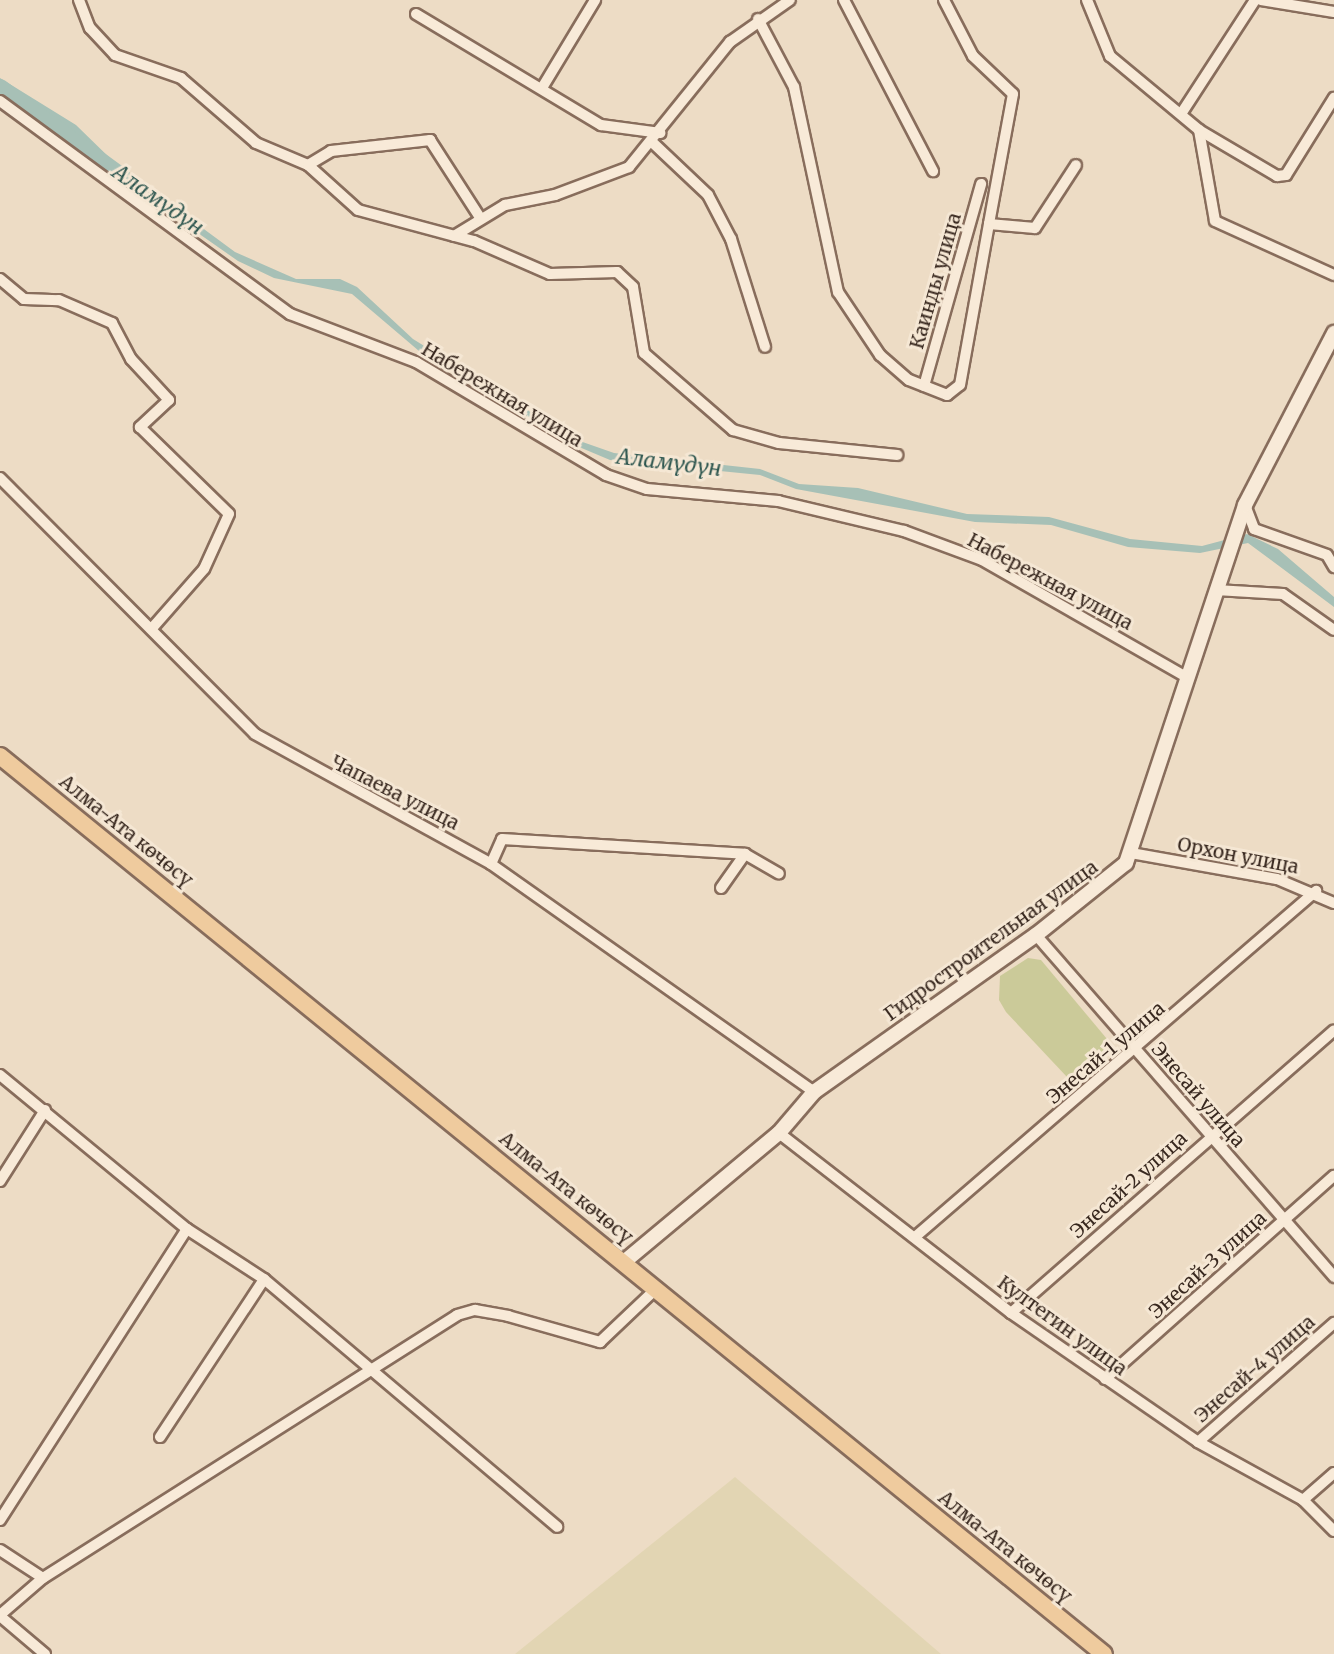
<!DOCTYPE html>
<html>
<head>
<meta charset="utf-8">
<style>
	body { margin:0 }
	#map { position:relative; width:1334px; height:1654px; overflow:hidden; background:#eddcc5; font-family:Merriweather,serif }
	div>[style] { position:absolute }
	.farmland>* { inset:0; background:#e2d5b3 }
	.green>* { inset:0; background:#cbca99 }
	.water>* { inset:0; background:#a7c0b6 }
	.river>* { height:18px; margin:-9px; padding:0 9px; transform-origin:9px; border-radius:9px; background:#a7c0b6 }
	.roads { filter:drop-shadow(2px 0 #886d5c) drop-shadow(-2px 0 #886d5c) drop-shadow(0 2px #886d5c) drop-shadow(0 -2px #886d5c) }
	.street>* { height:10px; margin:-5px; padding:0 5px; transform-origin:5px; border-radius:5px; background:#f8ead8 }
	.secondary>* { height:14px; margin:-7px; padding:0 7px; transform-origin:7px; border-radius:7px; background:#f8ead8 }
	.primary>* { height:16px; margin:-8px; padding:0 8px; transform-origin:8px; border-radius:8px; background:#efcb9e }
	span { translate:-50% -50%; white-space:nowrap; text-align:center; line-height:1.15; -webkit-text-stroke:6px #f5e7d4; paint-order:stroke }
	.street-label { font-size:19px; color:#38281f }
	.water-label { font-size:21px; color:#2f5750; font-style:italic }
</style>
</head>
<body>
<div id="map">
	<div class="farmland">
		<i style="clip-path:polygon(735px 1477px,941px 1654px,515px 1654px)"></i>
	</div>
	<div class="green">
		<i style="clip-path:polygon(1028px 958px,1041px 960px,1107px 1039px,1098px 1073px,1067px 1077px,1006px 1012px,999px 1000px,1000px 976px)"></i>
	</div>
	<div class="water">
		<i style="clip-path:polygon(0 78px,76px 125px,117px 165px,235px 252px,296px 279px,340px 279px,357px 287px,413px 339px,574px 439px,614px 453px,760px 469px,799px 484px,858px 488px,967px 514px,1049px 517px,1130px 539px,1202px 546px,1247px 534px,1278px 549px,1334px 597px,1334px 607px,1248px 543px,1200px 553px,1128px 547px,1051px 525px,975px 522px,796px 489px,760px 475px,610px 460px,572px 444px,419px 351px,352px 294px,274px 278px,238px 261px,115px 175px,66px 126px,0 86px)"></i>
	</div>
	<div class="river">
		<i style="left:0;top:88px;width:151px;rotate:36.1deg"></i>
	</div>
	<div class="roads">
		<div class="street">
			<i style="left:79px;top:0;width:30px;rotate:69deg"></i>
			<i style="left:90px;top:28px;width:37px;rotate:47deg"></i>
			<i style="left:115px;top:55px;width:70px;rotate:19.2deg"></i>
			<i style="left:181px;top:78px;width:99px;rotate:40.9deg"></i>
			<i style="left:256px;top:143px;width:56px;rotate:22.9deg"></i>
			<i style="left:308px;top:165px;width:67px;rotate:42deg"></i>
			<i style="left:358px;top:210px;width:120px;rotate:15deg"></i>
			<i style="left:474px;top:241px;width:83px;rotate:23.5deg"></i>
			<i style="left:550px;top:274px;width:67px;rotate:-1.7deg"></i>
			<i style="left:617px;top:272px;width:22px;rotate:43deg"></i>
			<i style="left:633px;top:287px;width:67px;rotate:80.5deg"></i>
			<i style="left:644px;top:353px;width:118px;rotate:40.9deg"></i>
			<i style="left:733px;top:430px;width:48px;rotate:15.8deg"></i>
			<i style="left:779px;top:443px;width:119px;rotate:5.8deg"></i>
			<i style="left:844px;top:0;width:193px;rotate:62.5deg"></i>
			<i style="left:944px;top:0;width:63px;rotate:62.6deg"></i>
			<i style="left:973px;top:56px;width:55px;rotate:43.5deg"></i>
			<i style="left:1013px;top:94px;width:132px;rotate:100.5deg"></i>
			<i style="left:1087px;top:0;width:61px;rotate:67.7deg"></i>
			<i style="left:1110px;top:56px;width:116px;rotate:39.7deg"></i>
			<i style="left:1199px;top:130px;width:92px;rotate:80deg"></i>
			<i style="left:1215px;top:221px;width:131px;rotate:24.4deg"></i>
			<i style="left:1261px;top:0;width:74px;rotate:9.3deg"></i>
			<i style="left:416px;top:14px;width:216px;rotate:31deg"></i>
			<i style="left:601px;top:125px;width:60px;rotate:7.7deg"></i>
			<i style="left:758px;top:19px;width:77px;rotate:62.1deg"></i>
			<i style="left:794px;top:87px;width:210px;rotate:77.9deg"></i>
			<i style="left:838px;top:292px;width:76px;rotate:56.3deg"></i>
			<i style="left:880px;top:355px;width:38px;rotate:41deg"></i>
			<i style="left:909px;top:380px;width:41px;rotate:21.5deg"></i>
			<i style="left:947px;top:395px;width:16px;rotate:-38deg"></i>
			<i style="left:960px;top:385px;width:164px;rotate:-79.8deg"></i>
			<i style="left:989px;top:224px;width:46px;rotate:5deg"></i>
			<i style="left:1035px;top:228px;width:75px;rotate:-56.9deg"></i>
			<i style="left:542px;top:88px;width:103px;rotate:-58.9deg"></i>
			<i style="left:0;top:101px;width:360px;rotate:36.3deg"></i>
			<i style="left:290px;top:314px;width:135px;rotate:20.9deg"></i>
			<i style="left:416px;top:362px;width:221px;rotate:30.7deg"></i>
			<i style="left:606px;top:475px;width:43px;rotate:18.9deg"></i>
			<i style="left:647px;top:489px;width:132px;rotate:5.2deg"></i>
			<i style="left:778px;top:501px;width:130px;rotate:13.4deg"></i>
			<i style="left:904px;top:531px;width:83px;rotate:20.4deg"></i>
			<i style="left:982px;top:560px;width:235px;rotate:29.8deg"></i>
			<i style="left:1181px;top:114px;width:136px;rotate:-57deg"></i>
			<i style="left:1199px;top:130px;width:91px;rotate:30.5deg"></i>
			<i style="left:1277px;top:176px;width:9px;rotate:-6deg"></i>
			<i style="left:1286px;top:175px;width:91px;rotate:-58.1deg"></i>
			<i style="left:652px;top:142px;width:77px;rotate:43.4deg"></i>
			<i style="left:708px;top:195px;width:50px;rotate:62.4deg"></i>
			<i style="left:731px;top:239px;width:113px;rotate:72.5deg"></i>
			<i style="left:308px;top:165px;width:27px;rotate:-31deg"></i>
			<i style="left:331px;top:151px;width:100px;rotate:-6.3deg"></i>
			<i style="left:430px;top:140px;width:90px;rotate:57.2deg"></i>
			<i style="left:454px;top:236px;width:60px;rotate:-31.3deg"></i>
			<i style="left:505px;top:205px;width:51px;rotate:-11.3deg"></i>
			<i style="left:555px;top:195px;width:79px;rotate:-20.7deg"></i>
			<i style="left:629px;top:167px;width:161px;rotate:-51.1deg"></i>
			<i style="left:730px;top:42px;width:73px;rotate:-35deg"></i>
			<i style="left:0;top:279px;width:31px;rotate:40deg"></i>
			<i style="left:24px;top:299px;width:35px;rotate:2deg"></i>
			<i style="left:59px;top:300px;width:58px;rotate:23.5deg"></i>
			<i style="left:112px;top:323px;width:41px;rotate:62.2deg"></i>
			<i style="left:131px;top:359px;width:56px;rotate:47.2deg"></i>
			<i style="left:169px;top:400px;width:40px;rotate:137deg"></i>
			<i style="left:140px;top:427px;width:124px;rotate:44.3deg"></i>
			<i style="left:229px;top:514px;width:60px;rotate:114.4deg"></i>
			<i style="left:204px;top:569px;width:77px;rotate:131.3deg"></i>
			<i style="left:924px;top:386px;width:210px;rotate:-74.2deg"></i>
			<i style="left:0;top:478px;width:361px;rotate:45.1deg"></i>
			<i style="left:255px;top:734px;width:269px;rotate:28.8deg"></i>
			<i style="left:491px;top:864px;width:395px;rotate:35.2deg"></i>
			<i style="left:1245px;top:505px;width:26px;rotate:69deg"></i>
			<i style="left:1254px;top:529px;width:77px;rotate:19.6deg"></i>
			<i style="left:1327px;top:555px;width:14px;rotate:60deg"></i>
			<i style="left:1216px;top:590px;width:67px;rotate:3.4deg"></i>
			<i style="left:1283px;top:594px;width:62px;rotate:35.2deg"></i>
			<i style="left:1131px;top:853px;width:148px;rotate:10.1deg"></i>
			<i style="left:1277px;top:879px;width:62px;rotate:22.8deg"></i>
			<i style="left:491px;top:864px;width:27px;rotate:-66deg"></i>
			<i style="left:502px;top:839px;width:243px;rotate:3.5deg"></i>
			<i style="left:745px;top:854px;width:39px;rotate:30deg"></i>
			<i style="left:721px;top:888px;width:42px;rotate:-54.8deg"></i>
			<i style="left:1036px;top:935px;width:454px;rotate:48.9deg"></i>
			<i style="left:0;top:1075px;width:242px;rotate:39.5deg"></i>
			<i style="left:779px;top:1133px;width:294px;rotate:37.8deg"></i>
			<i style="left:1011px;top:1313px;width:227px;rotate:34.6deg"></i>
			<i style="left:1198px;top:1442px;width:120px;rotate:28.9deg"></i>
			<i style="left:1303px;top:1500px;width:44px;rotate:45deg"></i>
			<i style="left:0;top:1181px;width:84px;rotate:-57.6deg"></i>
			<i style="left:915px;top:1237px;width:530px;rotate:-40.79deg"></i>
			<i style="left:1011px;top:1313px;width:429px;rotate:-41.2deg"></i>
			<i style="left:1105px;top:1379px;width:306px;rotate:-41.6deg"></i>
			<i style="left:160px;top:1437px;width:189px;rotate:-56.6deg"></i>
			<i style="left:264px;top:1279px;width:384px;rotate:40.2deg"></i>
			<i style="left:1198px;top:1442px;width:181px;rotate:-41.2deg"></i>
			<i style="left:1303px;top:1500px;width:41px;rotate:-41.1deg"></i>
			<i style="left:0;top:1520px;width:346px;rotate:-57.3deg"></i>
			<i style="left:187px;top:1229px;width:92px;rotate:33deg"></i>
			<i style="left:0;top:1550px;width:51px;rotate:33.1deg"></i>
			<i style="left:0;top:1615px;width:57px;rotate:-40.7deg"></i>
			<i style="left:43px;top:1578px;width:490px;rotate:-32.4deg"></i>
			<i style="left:457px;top:1315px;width:19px;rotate:-16deg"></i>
			<i style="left:475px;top:1310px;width:34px;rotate:10deg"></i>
			<i style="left:508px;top:1316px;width:96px;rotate:15.8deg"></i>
			<i style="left:600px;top:1342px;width:79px;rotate:-43.5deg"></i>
			<i style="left:0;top:1616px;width:59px;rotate:40.2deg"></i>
		</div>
		<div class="secondary">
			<i style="left:624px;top:1262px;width:202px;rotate:-39.8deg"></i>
			<i style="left:779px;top:1133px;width:54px;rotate:-49.5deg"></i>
			<i style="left:814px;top:1092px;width:272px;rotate:-35.3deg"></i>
			<i style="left:1036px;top:935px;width:115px;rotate:-38.7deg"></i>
			<i style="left:1126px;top:863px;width:377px;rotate:-71.6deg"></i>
			<i style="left:1245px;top:505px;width:194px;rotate:-62.6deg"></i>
		</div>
		<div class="primary">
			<i style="left:0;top:756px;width:1423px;rotate:39.13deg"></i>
		</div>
	</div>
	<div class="street-label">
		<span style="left:936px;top:281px;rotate:-74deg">Каинды улица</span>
		<span style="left:502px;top:395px;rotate:31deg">Набережная улица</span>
		<span style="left:1050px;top:582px;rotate:28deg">Набережная улица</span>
		<span style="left:395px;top:793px;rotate:27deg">Чапаева улица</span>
		<span style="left:126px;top:831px;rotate:39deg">Алма-Ата көчөсү</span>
		<span style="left:1238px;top:856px;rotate:11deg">Орхон улица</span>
		<span style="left:991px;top:941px;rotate:-36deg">Гидростроительная улица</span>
		<span style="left:1106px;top:1053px;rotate:-40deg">Энесай-1 улица</span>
		<span style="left:1198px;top:1095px;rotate:49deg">Энесай улица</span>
		<span style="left:1129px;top:1185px;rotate:-42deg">Энесай-2 улица</span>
		<span style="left:566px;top:1188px;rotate:39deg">Алма-Ата көчөсү</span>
		<span style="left:1208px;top:1265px;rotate:-42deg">Энесай-3 улица</span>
		<span style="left:1062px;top:1326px;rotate:36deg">Култегин улица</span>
		<span style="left:1255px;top:1369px;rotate:-41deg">Энесай-4 улица</span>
		<span style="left:1005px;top:1547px;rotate:39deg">Алма-Ата көчөсү</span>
	</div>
	<div class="water-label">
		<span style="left:158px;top:200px;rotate:35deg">Аламүдүн</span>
		<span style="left:669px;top:463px;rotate:7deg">Аламүдүн</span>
	</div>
</div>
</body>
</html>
